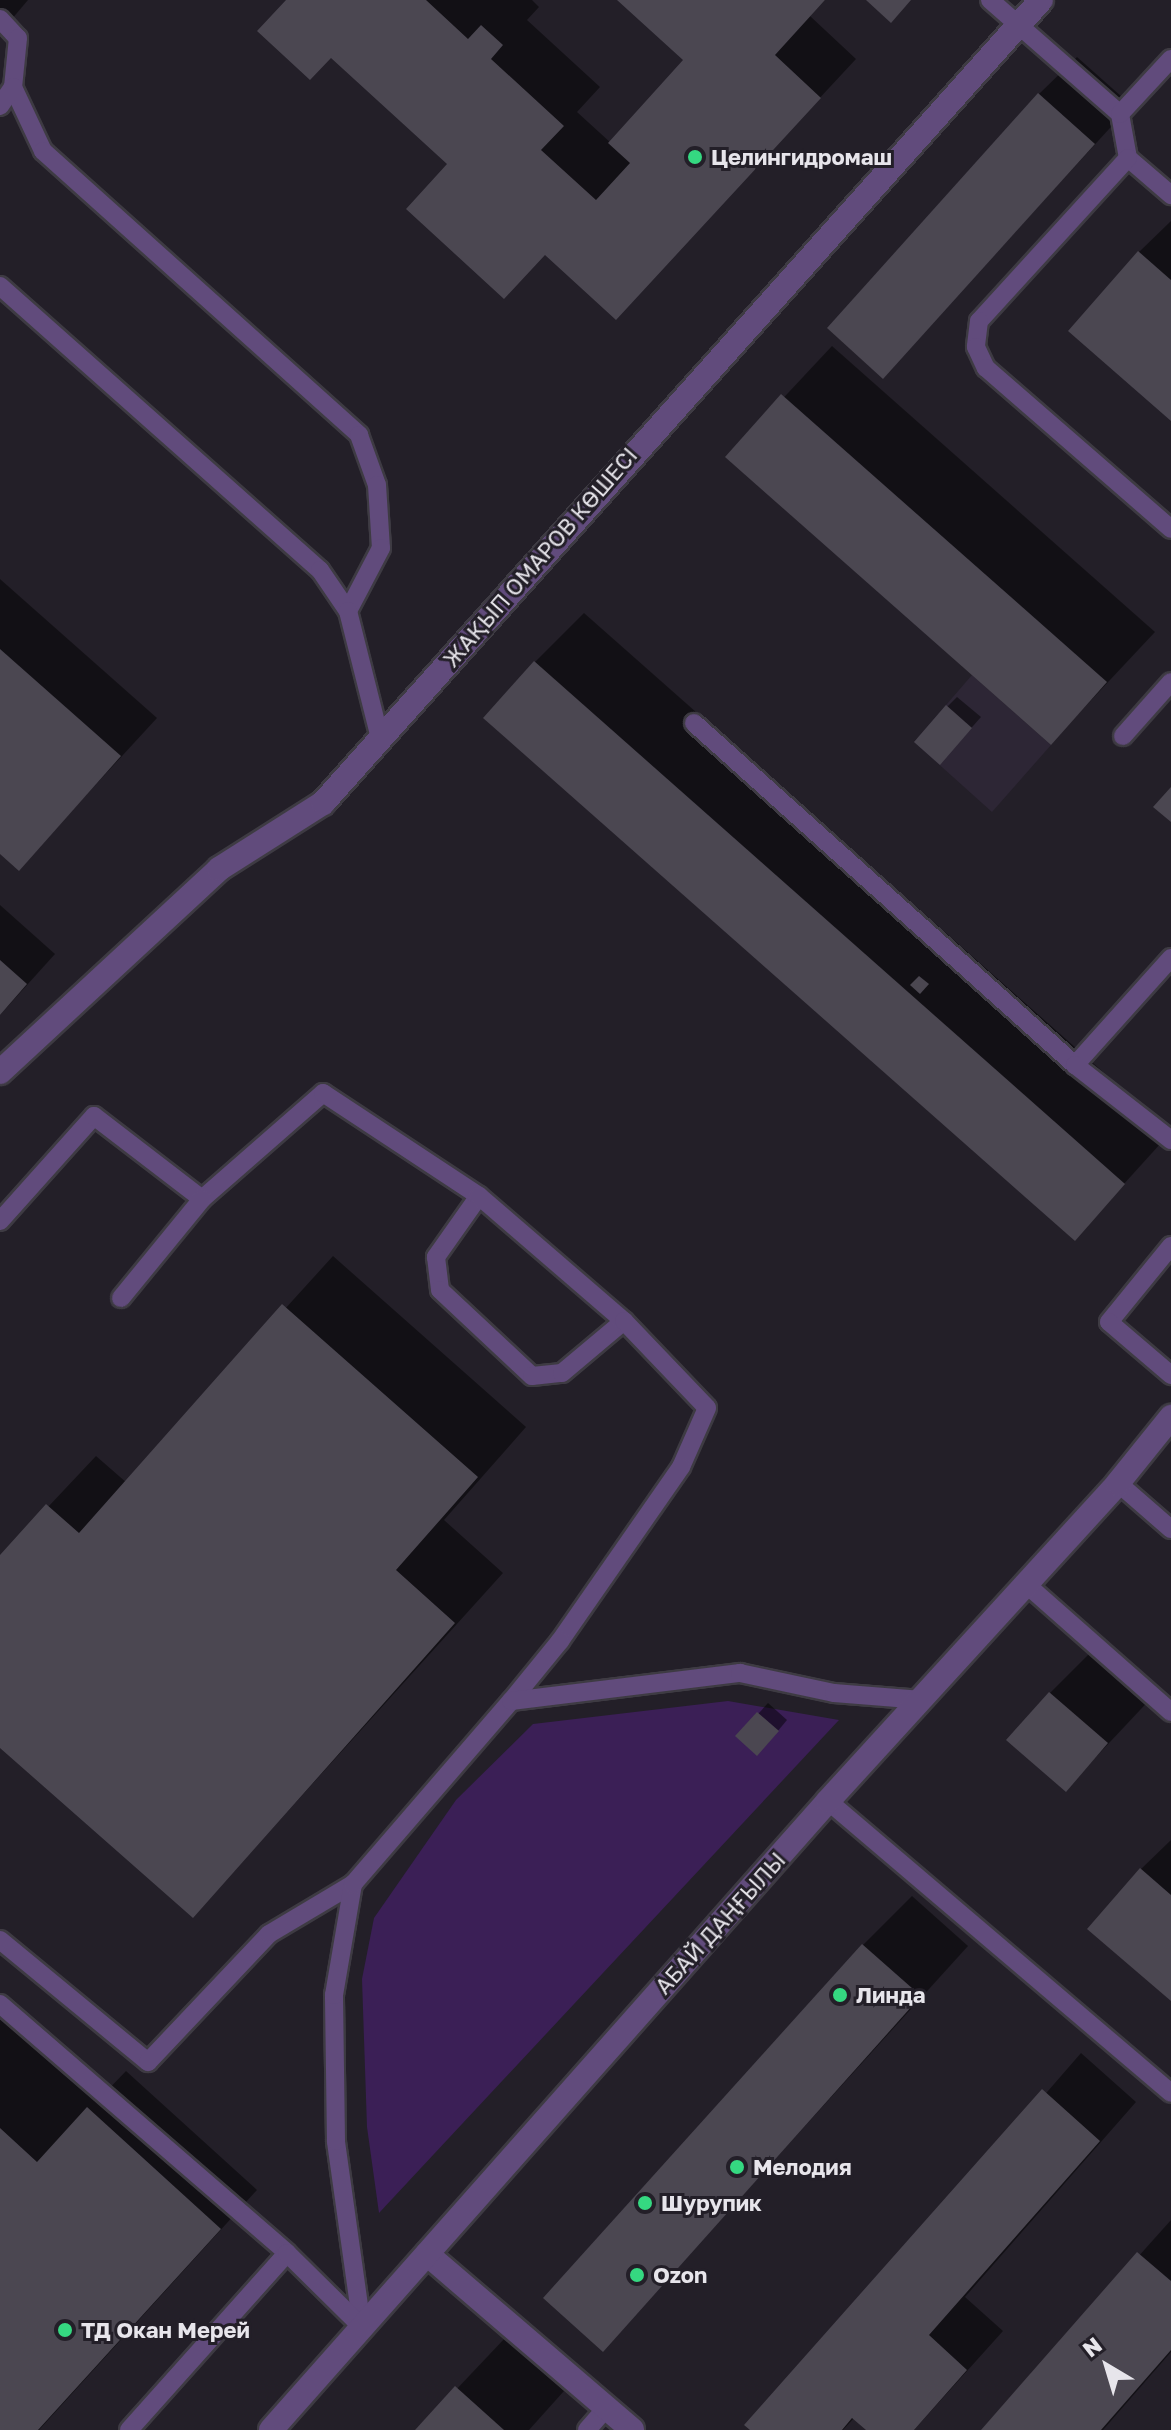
<!DOCTYPE html>
<html>
<head>
<meta charset="utf-8">
<style>
	body { margin:0 }
	#map { position:relative; width:1171px; height:2430px; overflow:hidden; background:#231f28; font-family:"Golos Text",sans-serif }
	div>[style] { position:absolute }
	.built>* { inset:0; background:#2d2635 }
	.green>* { inset:0; background:#3b1f56 }
	.shadow>* { inset:0; background:#0007 }
	.building>* { inset:0; background:#4b4751 }
	.roads { filter:drop-shadow(2px 0 #3e3b43) drop-shadow(-2px 0 #3e3b43) drop-shadow(0 2px #3e3b43) drop-shadow(0 -2px #3e3b43) }
	.service>* { height:18px; margin:-9px; padding:0 9px; transform-origin:9px; border-radius:9px; background:#614b7c }
	.minor>* { height:24px; margin:-12px; padding:0 12px; transform-origin:12px; border-radius:12px; background:#614b7c }
	.tertiary>* { height:24px; margin:-12px; padding:0 12px; transform-origin:12px; border-radius:12px; background:#614b7c }
	.dots>* { width:22px; height:22px; translate:-50% -50%; box-sizing:border-box; border:4px solid #231f28; border-radius:50% }
	span { translate:-50% -50%; white-space:nowrap; text-align:center; line-height:1.15; -webkit-text-stroke:6px #231f28; paint-order:stroke }
	.poi-label { font-size:22px; color:#e7e5eb; font-weight:700 }
	.left { translate:0 -50%; text-align:left }
	.street-label { font-size:22px; color:#e7e5eb }
	.north { position:absolute; left:1067px; top:2326px; width:80px; height:80px; -webkit-text-stroke:6px #231f28; paint-order:stroke; rotate:322deg; font-size:22px; font-weight:700; line-height:32px; text-align:center; color:#e7e5eb }
	.north::after { content:''; display:block; margin:auto; width:28px; height:36px; background:#e7e5eb; clip-path:polygon(50% 0,100% 100%,50% 72%,0 100%) }
</style>
</head>
<body>
<div id="map">
	<div class="built">
		<i style="clip-path:polygon(972px 675px,1051px 745px,992px 812px,914px 742px)"></i>
	</div>
	<div class="green">
		<i style="clip-path:polygon(728px 1701px,839px 1720px,379px 2213px,367px 2127px,362px 1979px,374px 1918px,456px 1800px,533px 1724px)"></i>
	</div>
	<div class="shadow">
		<i style="clip-path:polygon(0 0,28px 0,0 33px)"></i>
		<i style="clip-path:polygon(289px 0,532px 0,539px 7px,527px 20px,600px 87px,577px 112px,611px 143px,686px 60px,620px 0,825px 0,810px 16px,856px 59px,616px 317px,450px 164px)"></i>
		<i style="clip-path:polygon(1077px 57px,1131px 105px,883px 376px,1039px 94px)"></i>
		<i style="clip-path:polygon(1171px 221px,1171px 418px,1139px 252px)"></i>
		<i style="clip-path:polygon(832px 346px,1155px 632px,1051px 743px,728px 457px)"></i>
		<i style="clip-path:polygon(0 579px,157px 718px,19px 868px,0 851px)"></i>
		<i style="clip-path:polygon(584px 613px,1171px 1132px,1075px 1238px,535px 662px)"></i>
		<i style="clip-path:polygon(957px 697px,981px 717px,950px 752px,947px 707px)"></i>
		<i style="clip-path:polygon(0 905px,55px 954px,0 1015px)"></i>
		<i style="clip-path:polygon(333px 1256px,526px 1427px,444px 1520px,503px 1573px,193px 1916px,0 1745px,0 1558px,96px 1456px,127px 1483px)"></i>
		<i style="clip-path:polygon(1099px 1644px,1156px 1693px,1065px 1790px,1050px 1693px)"></i>
		<i style="clip-path:polygon(768px 1703px,787px 1720px,767px 1744px,738px 1736px)"></i>
		<i style="clip-path:polygon(1171px 1840px,1171px 1998px,1141px 1869px)"></i>
		<i style="clip-path:polygon(912px 1896px,968px 1946px,603px 2349px,863px 1945px)"></i>
		<i style="clip-path:polygon(0 2008px,99px 2099px,126px 2071px,257px 2190px,39px 2430px,0 2430px)"></i>
		<i style="clip-path:polygon(1081px 2053px,1136px 2102px,965px 2297px,1003px 2331px,914px 2430px,869px 2430px,855px 2417px,843px 2430px,753px 2430px)"></i>
		<i style="clip-path:polygon(1171px 2220px,1171px 2352px,1103px 2430px,983px 2430px)"></i>
		<i style="clip-path:polygon(505px 2338px,564px 2391px,529px 2430px,418px 2430px)"></i>
	</div>
	<div class="building">
		<i style="clip-path:polygon(286px 0,426px 0,468px 39px,481px 25px,503px 45px,491px 59px,564px 126px,541px 150px,596px 200px,630px 163px,608px 143px,683px 60px,617px 0,825px 0,775px 55px,821px 98px,616px 320px,545px 255px,504px 299px,406px 209px,447px 164px,331px 58px,310px 80px,257px 31px)"></i>
		<i style="clip-path:polygon(866px 0,911px 0,891px 23px)"></i>
		<i style="clip-path:polygon(1038px 93px,1095px 144px,883px 379px,827px 328px)"></i>
		<i style="clip-path:polygon(1138px 251px,1171px 280px,1171px 421px,1068px 331px)"></i>
		<i style="clip-path:polygon(781px 394px,1107px 682px,1051px 745px,725px 457px)"></i>
		<i style="clip-path:polygon(0 649px,121px 756px,19px 871px,0 854px)"></i>
		<i style="clip-path:polygon(534px 661px,1125px 1184px,1075px 1241px,483px 718px)"></i>
		<i style="clip-path:polygon(946px 705px,972px 728px,940px 765px,914px 742px)"></i>
		<i style="clip-path:polygon(1171px 787px,1171px 822px,1153px 807px)"></i>
		<i style="clip-path:polygon(0 960px,27px 984px,0 1015px)"></i>
		<i style="clip-path:polygon(919px 976px,929px 984px,920px 994px,910px 985px)"></i>
		<i style="clip-path:polygon(282px 1304px,478px 1477px,396px 1570px,455px 1623px,193px 1918px,0 1748px,0 1555px,46px 1504px,79px 1533px)"></i>
		<i style="clip-path:polygon(1049px 1692px,1108px 1743px,1066px 1792px,1006px 1740px)"></i>
		<i style="clip-path:polygon(757px 1712px,779px 1731px,757px 1756px,735px 1736px)"></i>
		<i style="clip-path:polygon(1140px 1868px,1171px 1895px,1171px 2001px,1087px 1929px)"></i>
		<i style="clip-path:polygon(862px 1944px,921px 1996px,603px 2352px,543px 2298px)"></i>
		<i style="clip-path:polygon(1042px 2089px,1100px 2141px,929px 2335px,967px 2370px,914px 2430px,866px 2430px,852px 2418px,842px 2430px,750px 2430px,744px 2425px)"></i>
		<i style="clip-path:polygon(87px 2107px,221px 2229px,38px 2430px,0 2430px,0 2128px,37px 2162px)"></i>
		<i style="clip-path:polygon(1137px 2252px,1171px 2281px,1171px 2350px,1101px 2430px,981px 2430px)"></i>
		<i style="clip-path:polygon(455px 2386px,504px 2430px,415px 2430px)"></i>
	</div>
	<div class="roads">
		<div class="service">
			<i style="left:990px;top:0;width:173px;rotate:41.2deg"></i>
			<i style="left:1120px;top:114px;width:45px;rotate:79.7deg"></i>
			<i style="left:1128px;top:158px;width:57px;rotate:40.7deg"></i>
			<i style="left:0;top:19px;width:26px;rotate:47deg"></i>
			<i style="left:18px;top:38px;width:49px;rotate:95.8deg"></i>
			<i style="left:13px;top:87px;width:71px;rotate:64.9deg"></i>
			<i style="left:43px;top:151px;width:425px;rotate:41.9deg"></i>
			<i style="left:359px;top:435px;width:53px;rotate:70.2deg"></i>
			<i style="left:377px;top:485px;width:63px;rotate:86.4deg"></i>
			<i style="left:381px;top:548px;width:71px;rotate:117.6deg"></i>
			<i style="left:0;top:106px;width:23px;rotate:-56deg"></i>
			<i style="left:1120px;top:114px;width:75px;rotate:-47.2deg"></i>
			<i style="left:1128px;top:158px;width:221px;rotate:132.4deg"></i>
			<i style="left:979px;top:321px;width:26px;rotate:97deg"></i>
			<i style="left:976px;top:347px;width:23px;rotate:65deg"></i>
			<i style="left:986px;top:368px;width:245px;rotate:41deg"></i>
			<i style="left:0;top:286px;width:428px;rotate:41.6deg"></i>
			<i style="left:320px;top:570px;width:50px;rotate:55.7deg"></i>
			<i style="left:348px;top:611px;width:131px;rotate:75.9deg"></i>
			<i style="left:694px;top:723px;width:512px;rotate:41.91deg"></i>
			<i style="left:1123px;top:736px;width:72px;rotate:-48.4deg"></i>
			<i style="left:1171px;top:958px;width:144px;rotate:131.9deg"></i>
			<i style="left:1075px;top:1065px;width:122px;rotate:38deg"></i>
			<i style="left:479px;top:1196px;width:75px;rotate:125.2deg"></i>
			<i style="left:436px;top:1257px;width:33px;rotate:83deg"></i>
			<i style="left:440px;top:1290px;width:126px;rotate:43.1deg"></i>
			<i style="left:532px;top:1376px;width:30px;rotate:-6deg"></i>
			<i style="left:562px;top:1373px;width:81px;rotate:-40deg"></i>
			<i style="left:0;top:1221px;width:141px;rotate:-48.2deg"></i>
			<i style="left:94px;top:1116px;width:136px;rotate:37.5deg"></i>
			<i style="left:202px;top:1199px;width:161px;rotate:-41.2deg"></i>
			<i style="left:323px;top:1093px;width:187px;rotate:33.4deg"></i>
			<i style="left:479px;top:1196px;width:191px;rotate:40.8deg"></i>
			<i style="left:624px;top:1321px;width:120px;rotate:46.3deg"></i>
			<i style="left:707px;top:1408px;width:64px;rotate:113.8deg"></i>
			<i style="left:681px;top:1467px;width:212px;rotate:124.8deg"></i>
			<i style="left:560px;top:1641px;width:77px;rotate:129.2deg"></i>
			<i style="left:1171px;top:1246px;width:98px;rotate:129.2deg"></i>
			<i style="left:1109px;top:1322px;width:82px;rotate:40.5deg"></i>
			<i style="left:121px;top:1298px;width:128px;rotate:-50.7deg"></i>
			<i style="left:1118px;top:1483px;width:70px;rotate:41deg"></i>
			<i style="left:1027px;top:1585px;width:192px;rotate:41.4deg"></i>
			<i style="left:828px;top:1801px;width:450px;rotate:40.4deg"></i>
			<i style="left:0;top:1940px;width:192px;rotate:39.5deg"></i>
			<i style="left:148px;top:2062px;width:176px;rotate:-46.6deg"></i>
			<i style="left:269px;top:1934px;width:98px;rotate:-30.8deg"></i>
			<i style="left:0;top:2004px;width:380px;rotate:40.9deg"></i>
			<i style="left:362px;top:2327px;width:188px;rotate:-98deg"></i>
			<i style="left:336px;top:2141px;width:146px;rotate:-90.8deg"></i>
			<i style="left:334px;top:1995px;width:113px;rotate:-80.3deg"></i>
			<i style="left:353px;top:1884px;width:242px;rotate:-49.2deg"></i>
			<i style="left:511px;top:1701px;width:231px;rotate:-7deg"></i>
			<i style="left:740px;top:1673px;width:96px;rotate:12deg"></i>
			<i style="left:834px;top:1693px;width:88px;rotate:4.5deg"></i>
			<i style="left:129px;top:2430px;width:237px;rotate:-48.2deg"></i>
			<i style="left:287px;top:2253px;width:105px;rotate:44.6deg"></i>
			<i style="left:587px;top:2430px;width:29px;rotate:-49deg"></i>
		</div>
		<div class="minor">
			<i style="left:0;top:1072px;width:299px;rotate:-42.8deg"></i>
			<i style="left:219px;top:869px;width:123px;rotate:-32.4deg"></i>
			<i style="left:323px;top:803px;width:1077px;rotate:-48.2deg"></i>
			<i style="left:427px;top:2254px;width:270px;rotate:40.6deg"></i>
		</div>
		<div class="tertiary">
			<i style="left:271px;top:2430px;width:840px;rotate:-48.47deg"></i>
			<i style="left:828px;top:1801px;width:430px;rotate:-47.6deg"></i>
			<i style="left:1118px;top:1483px;width:85px;rotate:-51.2deg"></i>
		</div>
	</div>
	<div class="dots">
		<i style="left:695px;top:157px;background:#35d881"></i>
		<i style="left:840px;top:1995px;background:#35d881"></i>
		<i style="left:737px;top:2167px;background:#35d881"></i>
		<i style="left:645px;top:2203px;background:#35d881"></i>
		<i style="left:637px;top:2275px;background:#35d881"></i>
		<i style="left:65px;top:2330px;background:#35d881"></i>
	</div>
	<div class="poi-label">
		<span class="left" style="left:711px;top:157px">Целингидромаш</span>
		<span class="left" style="left:856px;top:1995px">Линда</span>
		<span class="left" style="left:753px;top:2167px">Мелодия</span>
		<span class="left" style="left:661px;top:2203px">Шурупик</span>
		<span class="left" style="left:653px;top:2275px">Ozon</span>
		<span class="left" style="left:81px;top:2330px">ТД Окан Мерей</span>
	</div>
	<div class="street-label">
		<span style="left:540px;top:557px;rotate:-49deg">ЖАҚЫП ОМАРОВ КӨШЕСІ</span>
		<span style="left:720px;top:1923px;rotate:-48deg">АБАЙ ДАҢҒЫЛЫ</span>
	</div>
	<div class="north">N</div>
</div>
</body>
</html>
